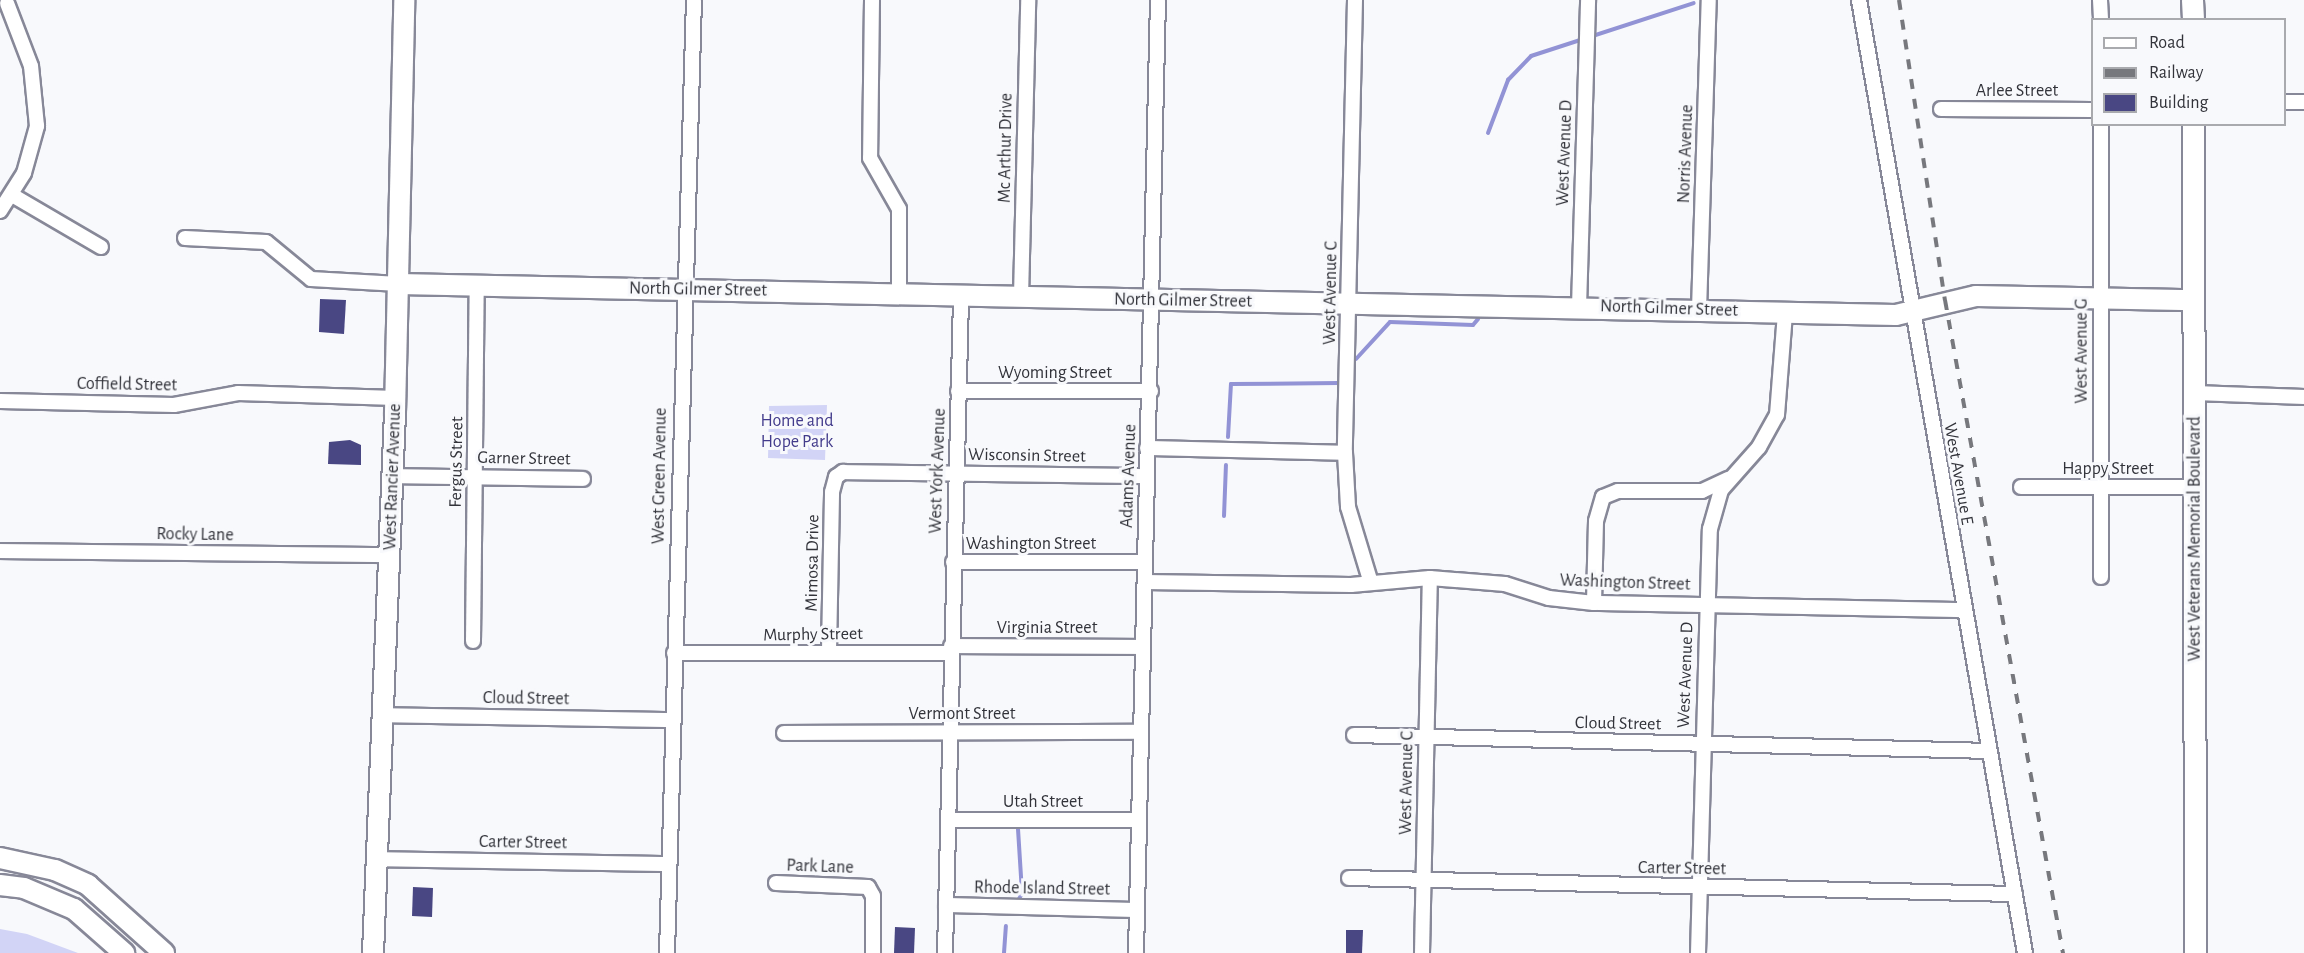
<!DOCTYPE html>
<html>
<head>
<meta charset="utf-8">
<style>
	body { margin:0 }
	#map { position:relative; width:2304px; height:953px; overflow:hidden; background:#f8f9fc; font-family:"Alegreya Sans",sans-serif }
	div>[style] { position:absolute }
	.green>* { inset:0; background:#d2d4f6 }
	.stream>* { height:4px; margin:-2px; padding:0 2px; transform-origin:2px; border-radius:2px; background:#9293d5 }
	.building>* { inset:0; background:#494783 }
	.roads { filter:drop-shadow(2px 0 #878898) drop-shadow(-2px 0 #878898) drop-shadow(0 2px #878898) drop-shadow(0 -2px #878898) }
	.street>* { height:14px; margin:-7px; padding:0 7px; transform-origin:7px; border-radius:7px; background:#fff }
	.secondary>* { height:20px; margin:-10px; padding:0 10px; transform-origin:10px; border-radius:10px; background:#fff }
	.primary>* { height:21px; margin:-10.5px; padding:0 10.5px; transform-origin:10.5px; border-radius:10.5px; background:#fff }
	.rail>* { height:4px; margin-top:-2px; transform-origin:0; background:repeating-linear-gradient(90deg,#77787d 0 10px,transparent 0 20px) }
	span { translate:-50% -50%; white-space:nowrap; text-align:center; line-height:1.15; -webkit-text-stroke:6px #f8f9fc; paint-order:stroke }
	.street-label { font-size:18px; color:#32333a }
	.park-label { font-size:18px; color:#423b8b }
	.legend { position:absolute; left:2091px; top:18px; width:195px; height:108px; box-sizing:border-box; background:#f8f9fc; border:2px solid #a9aaae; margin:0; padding:8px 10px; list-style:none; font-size:18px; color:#32333a }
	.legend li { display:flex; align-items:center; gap:12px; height:30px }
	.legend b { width:30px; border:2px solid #a9aaae }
</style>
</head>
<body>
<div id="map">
	<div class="green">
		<i style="clip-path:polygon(827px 405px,825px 460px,768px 458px,769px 406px)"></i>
		<i style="clip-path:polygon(0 929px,27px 934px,78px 953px,0 953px)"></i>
	</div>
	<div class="stream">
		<i style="left:1488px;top:133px;width:57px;rotate:-69.3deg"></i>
		<i style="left:1508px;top:80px;width:33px;rotate:-46deg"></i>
		<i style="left:1531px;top:56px;width:171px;rotate:-18deg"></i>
		<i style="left:1356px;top:359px;width:50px;rotate:-47.4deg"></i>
		<i style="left:1390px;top:322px;width:83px;rotate:2.1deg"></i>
		<i style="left:1473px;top:325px;width:8px;rotate:-50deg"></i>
		<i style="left:1228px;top:437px;width:53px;rotate:-86.8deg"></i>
		<i style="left:1231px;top:384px;width:108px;rotate:-0.5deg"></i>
		<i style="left:1224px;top:516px;width:51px;rotate:-87.8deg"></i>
		<i style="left:1018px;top:829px;width:64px;rotate:86.4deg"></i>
		<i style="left:1019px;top:899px;width:11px;rotate:-63deg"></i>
		<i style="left:1004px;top:953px;width:27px;rotate:-86deg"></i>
	</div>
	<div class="building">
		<i style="clip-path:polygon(320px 299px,346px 300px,344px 334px,319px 332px)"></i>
		<i style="clip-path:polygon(350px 440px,361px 445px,361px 465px,328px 464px,329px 442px)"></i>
		<i style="clip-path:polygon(413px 887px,433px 888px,432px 917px,412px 916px)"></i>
		<i style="clip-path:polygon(895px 927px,915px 928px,914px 953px,894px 953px)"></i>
		<i style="clip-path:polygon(1346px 930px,1363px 930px,1362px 953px,1346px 953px)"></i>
	</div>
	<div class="roads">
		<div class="street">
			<i style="left:872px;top:0;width:158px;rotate:90.7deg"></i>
			<i style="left:870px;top:158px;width:59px;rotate:60.4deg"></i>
			<i style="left:899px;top:209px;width:85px;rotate:90deg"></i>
			<i style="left:1355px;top:0;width:453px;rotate:91.3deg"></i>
			<i style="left:1345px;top:453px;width:54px;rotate:86.8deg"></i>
			<i style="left:1348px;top:507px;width:79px;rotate:73.2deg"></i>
			<i style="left:1859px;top:0;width:967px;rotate:80.12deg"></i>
			<i style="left:2100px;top:0;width:20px;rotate:87deg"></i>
			<i style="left:2284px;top:102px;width:20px"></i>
			<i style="left:1941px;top:109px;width:151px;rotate:0.4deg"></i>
			<i style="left:2101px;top:124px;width:453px;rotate:90deg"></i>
			<i style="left:12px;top:195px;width:103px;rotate:30.3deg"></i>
			<i style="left:0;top:211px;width:45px;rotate:-57.7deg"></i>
			<i style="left:24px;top:173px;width:49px;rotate:-74.5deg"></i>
			<i style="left:37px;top:126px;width:60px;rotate:-95.7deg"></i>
			<i style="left:31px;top:66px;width:67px;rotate:-110.9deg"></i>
			<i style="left:185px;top:238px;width:81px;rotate:2.8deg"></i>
			<i style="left:266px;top:242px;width:58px;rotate:39.4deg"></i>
			<i style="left:311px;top:279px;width:88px;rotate:3.3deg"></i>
			<i style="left:1021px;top:297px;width:297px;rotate:-88.6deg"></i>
			<i style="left:1579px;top:307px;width:307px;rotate:-88.3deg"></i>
			<i style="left:1699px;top:310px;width:310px;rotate:-88.2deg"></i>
			<i style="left:958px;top:391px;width:193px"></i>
			<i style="left:2195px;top:393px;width:109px;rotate:2.1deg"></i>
			<i style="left:0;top:401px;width:174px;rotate:1.3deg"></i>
			<i style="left:174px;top:405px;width:65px;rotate:-10.6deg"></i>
			<i style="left:238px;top:393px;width:158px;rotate:1.8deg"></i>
			<i style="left:1147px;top:448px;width:198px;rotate:1.4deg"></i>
			<i style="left:392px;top:476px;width:191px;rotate:0.9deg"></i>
			<i style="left:2021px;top:487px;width:175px"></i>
			<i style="left:0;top:551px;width:390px;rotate:0.6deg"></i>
			<i style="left:953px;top:562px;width:192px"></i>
			<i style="left:1145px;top:582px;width:206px;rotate:0.8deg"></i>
			<i style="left:1351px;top:585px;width:79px;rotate:-5.1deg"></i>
			<i style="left:1430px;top:578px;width:75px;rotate:4.6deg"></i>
			<i style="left:1505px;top:584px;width:46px;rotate:17.7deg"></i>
			<i style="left:1549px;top:598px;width:45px;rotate:6.3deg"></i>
			<i style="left:1594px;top:603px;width:368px;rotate:1.1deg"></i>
			<i style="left:1594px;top:603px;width:82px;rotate:-88.6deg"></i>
			<i style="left:1596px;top:521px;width:25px;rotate:-74deg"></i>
			<i style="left:1603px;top:497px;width:16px;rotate:-22deg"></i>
			<i style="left:1618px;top:491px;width:84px"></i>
			<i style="left:1702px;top:491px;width:29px;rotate:-25deg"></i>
			<i style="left:473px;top:641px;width:357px;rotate:-89.4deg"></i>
			<i style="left:951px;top:646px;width:191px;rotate:0.3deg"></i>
			<i style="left:829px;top:651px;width:159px;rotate:-88.9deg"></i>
			<i style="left:832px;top:492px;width:16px;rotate:-75deg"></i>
			<i style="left:836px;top:477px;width:9px;rotate:-36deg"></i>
			<i style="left:843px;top:472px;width:304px;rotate:0.8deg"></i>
			<i style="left:674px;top:653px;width:278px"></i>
			<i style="left:380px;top:715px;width:292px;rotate:1deg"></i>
			<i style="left:784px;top:733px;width:356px;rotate:-0.2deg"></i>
			<i style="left:1354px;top:735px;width:635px;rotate:1.44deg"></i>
			<i style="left:948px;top:820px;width:190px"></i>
			<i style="left:376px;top:859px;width:293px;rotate:1deg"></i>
			<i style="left:1349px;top:878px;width:666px;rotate:1.38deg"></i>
			<i style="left:776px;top:883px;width:92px;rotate:2.5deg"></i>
			<i style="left:868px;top:887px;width:10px;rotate:61deg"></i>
			<i style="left:873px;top:896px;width:57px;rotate:90deg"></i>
			<i style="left:946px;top:905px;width:191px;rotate:1.5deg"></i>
			<i style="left:667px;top:953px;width:953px;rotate:-88.38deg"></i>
			<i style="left:945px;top:953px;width:657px;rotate:-88.6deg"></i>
			<i style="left:1136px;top:953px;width:953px;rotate:-88.68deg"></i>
			<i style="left:1422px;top:953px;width:375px;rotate:-88.8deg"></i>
			<i style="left:1698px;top:953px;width:424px;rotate:-88.4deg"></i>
			<i style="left:1710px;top:529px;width:41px;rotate:-74.2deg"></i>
			<i style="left:1721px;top:490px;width:57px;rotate:-48.5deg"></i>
			<i style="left:1759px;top:447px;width:37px;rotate:-61deg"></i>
			<i style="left:1777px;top:415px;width:102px;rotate:-85.5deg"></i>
		</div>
		<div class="secondary">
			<i style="left:399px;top:284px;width:1497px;rotate:1.19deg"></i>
			<i style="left:1896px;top:315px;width:82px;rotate:-13.4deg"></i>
			<i style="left:1976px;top:296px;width:218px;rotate:1.1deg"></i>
			<i style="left:0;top:858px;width:56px;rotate:12.3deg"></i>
			<i style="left:55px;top:870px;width:36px;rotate:24deg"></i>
			<i style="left:88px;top:885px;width:102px;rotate:41.8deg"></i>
			<i style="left:0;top:885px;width:24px;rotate:7deg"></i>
			<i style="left:24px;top:888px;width:54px;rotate:22.8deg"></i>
			<i style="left:74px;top:909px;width:67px;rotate:41.3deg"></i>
			<i style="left:373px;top:953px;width:541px;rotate:-87.67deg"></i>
			<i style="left:395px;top:412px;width:412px;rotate:-88.7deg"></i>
		</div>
		<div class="primary">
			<i style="left:2192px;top:0;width:20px;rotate:87deg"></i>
			<i style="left:2193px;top:124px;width:829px;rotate:89.86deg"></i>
		</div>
	</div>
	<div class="rail">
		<i style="left:1899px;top:0;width:304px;rotate:81.3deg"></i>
		<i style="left:1945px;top:300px;width:664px;rotate:79.76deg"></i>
	</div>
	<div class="street-label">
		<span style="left:2017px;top:91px">Arlee Street</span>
		<span style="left:1006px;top:148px;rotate:-89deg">Mc Arthur Drive</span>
		<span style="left:1565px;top:153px;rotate:-88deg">West Avenue D</span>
		<span style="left:1686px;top:154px;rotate:-88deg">Norris Avenue</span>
		<span style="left:698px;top:290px;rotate:1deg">North Gilmer Street</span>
		<span style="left:1331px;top:293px;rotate:-89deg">West Avenue C</span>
		<span style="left:1183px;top:301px;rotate:1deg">North Gilmer Street</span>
		<span style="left:1669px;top:309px;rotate:2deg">North Gilmer Street</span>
		<span style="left:2082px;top:351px;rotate:-90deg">West Avenue G</span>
		<span style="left:1055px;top:373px">Wyoming Street</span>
		<span style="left:127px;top:385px;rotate:1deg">Coffield Street</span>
		<span style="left:1027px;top:456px;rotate:1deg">Wisconsin Street</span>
		<span style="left:524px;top:459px;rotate:1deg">Garner Street</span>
		<span style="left:457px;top:462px;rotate:-89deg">Fergus Street</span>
		<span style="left:2108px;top:469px">Happy Street</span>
		<span style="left:938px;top:471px;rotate:-88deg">West York Avenue</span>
		<span style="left:1958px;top:474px;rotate:80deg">West Avenue E</span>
		<span style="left:660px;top:476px;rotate:-89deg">West Green Avenue</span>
		<span style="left:1129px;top:476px;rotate:-88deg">Adams Avenue</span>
		<span style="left:393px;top:477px;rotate:-88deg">West Rancier Avenue</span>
		<span style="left:195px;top:535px;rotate:1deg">Rocky Lane</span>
		<span style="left:2195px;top:539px;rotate:-90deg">West Veterans Memorial Boulevard</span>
		<span style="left:1031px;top:544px">Washington Street</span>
		<span style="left:813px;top:563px;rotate:-89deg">Mimosa Drive</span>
		<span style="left:1625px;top:583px;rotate:2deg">Washington Street</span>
		<span style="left:1047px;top:628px">Virginia Street</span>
		<span style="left:813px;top:635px;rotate:-1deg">Murphy Street</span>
		<span style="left:1686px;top:675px;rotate:-88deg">West Avenue D</span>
		<span style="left:526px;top:699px;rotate:1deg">Cloud Street</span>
		<span style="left:962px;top:714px">Vermont Street</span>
		<span style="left:1618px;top:724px;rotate:1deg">Cloud Street</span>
		<span style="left:1407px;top:783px;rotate:-89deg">West Avenue C</span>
		<span style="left:1043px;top:802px">Utah Street</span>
		<span style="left:523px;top:843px;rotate:1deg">Carter Street</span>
		<span style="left:820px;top:867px;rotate:2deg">Park Lane</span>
		<span style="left:1682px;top:869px;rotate:1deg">Carter Street</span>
		<span style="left:1042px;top:889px;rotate:1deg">Rhode Island Street</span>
	</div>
	<div class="park-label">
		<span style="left:797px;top:432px">Home and<br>Hope Park</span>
	</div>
	<ul class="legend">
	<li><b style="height:8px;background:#fff"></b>Road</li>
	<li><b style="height:8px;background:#77787d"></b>Railway</li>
	<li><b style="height:16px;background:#494783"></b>Building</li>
	</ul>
</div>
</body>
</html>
